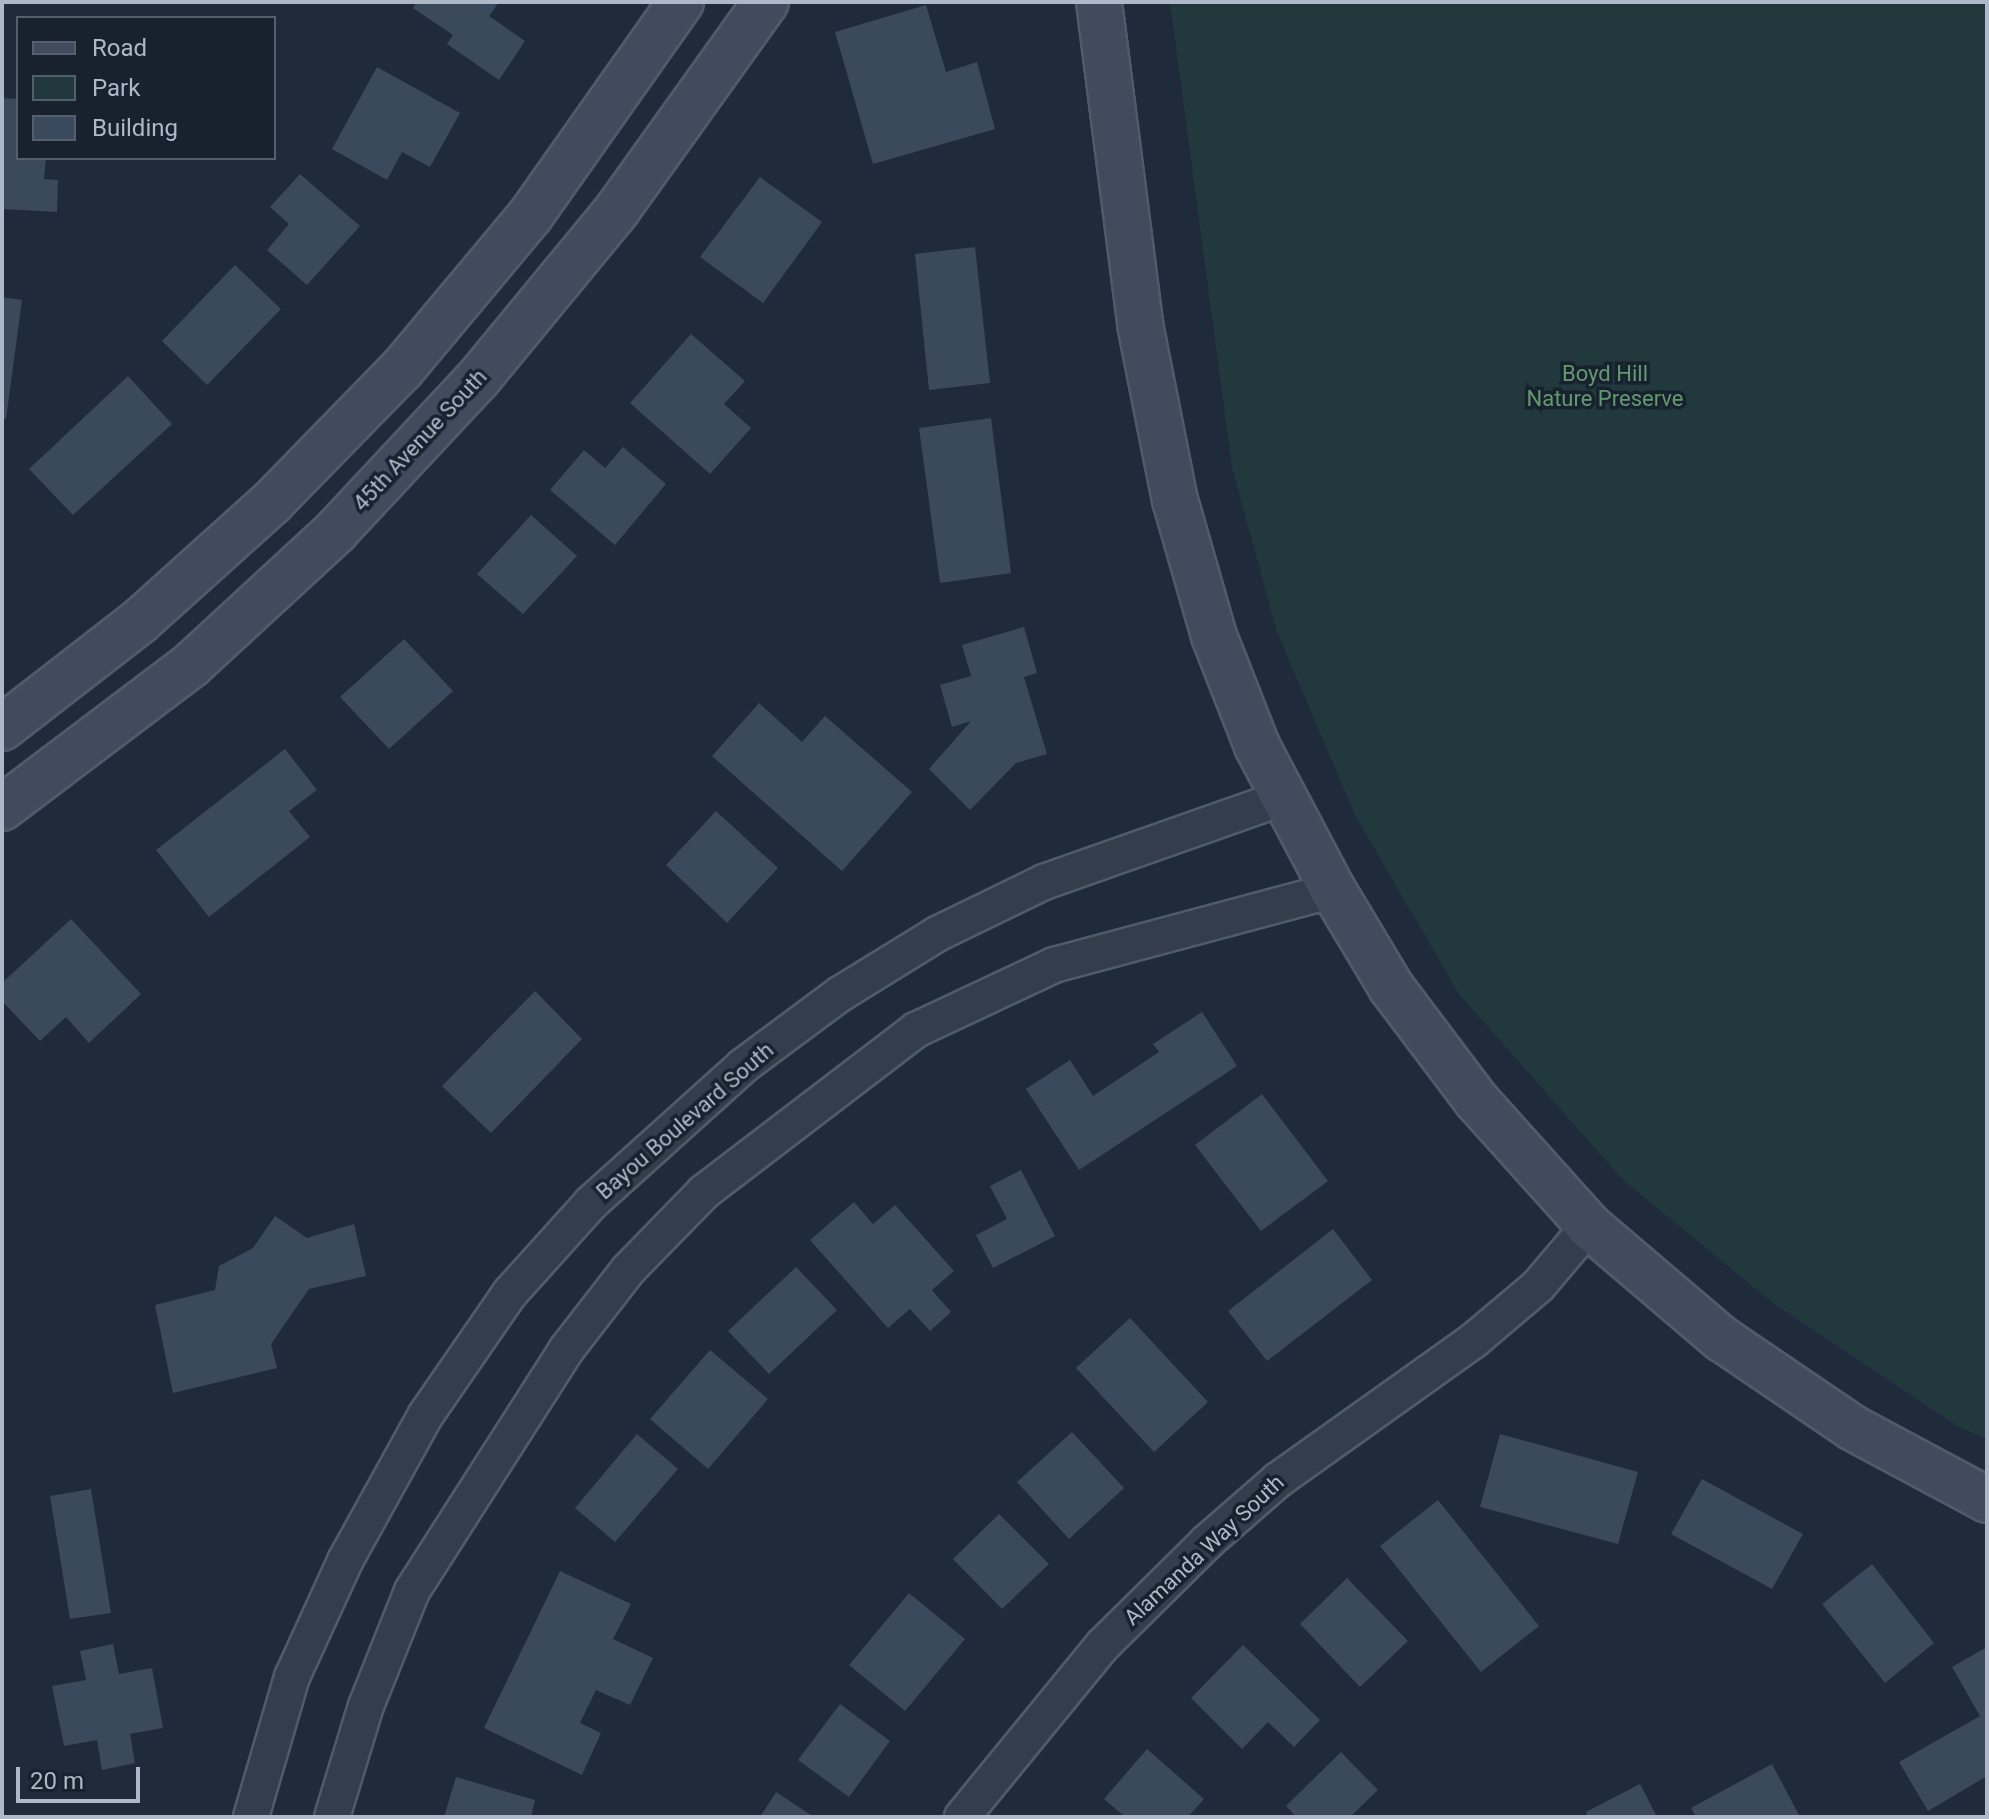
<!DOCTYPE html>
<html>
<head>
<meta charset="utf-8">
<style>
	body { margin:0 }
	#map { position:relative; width:1989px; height:1819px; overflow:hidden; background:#1f2b3b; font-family:Roboto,sans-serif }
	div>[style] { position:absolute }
	.green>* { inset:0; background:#21393c }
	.building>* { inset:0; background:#3a495b }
	.roads { filter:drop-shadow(2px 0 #505b69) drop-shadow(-2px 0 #505b69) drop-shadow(0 2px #505b69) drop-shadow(0 -2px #505b69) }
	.street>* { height:34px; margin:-17px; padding:0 17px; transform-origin:17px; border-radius:17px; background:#333d4b }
	.secondary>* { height:44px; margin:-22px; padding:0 22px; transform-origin:22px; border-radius:22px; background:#404c5e }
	span { translate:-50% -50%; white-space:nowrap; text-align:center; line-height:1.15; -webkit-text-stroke:7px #18222f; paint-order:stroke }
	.park-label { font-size:22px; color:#629a6f }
	.street-label { font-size:22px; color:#adb8c8 }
	.frame { position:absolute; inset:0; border:4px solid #adb8c8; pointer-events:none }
	.legend { position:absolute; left:16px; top:16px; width:260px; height:144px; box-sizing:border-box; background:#18222f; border:2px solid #545e6c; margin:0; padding:10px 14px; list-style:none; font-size:24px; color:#adb8c8 }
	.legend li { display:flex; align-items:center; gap:16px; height:40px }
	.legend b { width:40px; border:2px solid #545e6c }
	.scale { position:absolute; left:16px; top:1767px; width:124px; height:36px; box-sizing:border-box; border:4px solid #adb8c8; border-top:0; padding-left:10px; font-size:24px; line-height:28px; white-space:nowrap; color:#adb8c8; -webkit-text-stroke:6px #18222f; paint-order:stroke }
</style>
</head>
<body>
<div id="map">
	<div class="green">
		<i style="clip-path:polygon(1170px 2px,1987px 2px,1987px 1439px,1957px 1426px,1773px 1303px,1623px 1180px,1459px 994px,1356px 817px,1277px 632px,1232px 467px)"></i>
	</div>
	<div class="building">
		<i style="clip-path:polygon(417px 2px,499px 2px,489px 16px,525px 41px,499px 80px,447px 44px,453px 35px,413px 8px)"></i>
		<i style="clip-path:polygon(926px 5px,946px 72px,977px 62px,995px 129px,873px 164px,835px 32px)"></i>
		<i style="clip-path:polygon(377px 67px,460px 113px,430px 167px,402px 152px,387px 180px,332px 149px)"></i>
		<i style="clip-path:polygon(2px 98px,18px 99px,18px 158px,46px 158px,44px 179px,58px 180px,57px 212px,2px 209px)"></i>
		<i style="clip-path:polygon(300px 174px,360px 226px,307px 285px,267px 250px,289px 224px,270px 207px)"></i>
		<i style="clip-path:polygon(760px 177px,822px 222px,763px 303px,700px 257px)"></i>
		<i style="clip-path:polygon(975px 247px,990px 383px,929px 390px,915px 254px)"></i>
		<i style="clip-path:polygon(235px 265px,281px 309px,207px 385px,162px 341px)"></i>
		<i style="clip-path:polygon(2px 297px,22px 300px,6px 419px,2px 419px)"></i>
		<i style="clip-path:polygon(691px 334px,745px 381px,724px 404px,751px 428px,710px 474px,630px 403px)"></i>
		<i style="clip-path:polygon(128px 376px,172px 424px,73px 515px,29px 469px)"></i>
		<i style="clip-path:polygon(991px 418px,1011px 573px,940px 583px,919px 428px)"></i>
		<i style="clip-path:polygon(623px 447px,666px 484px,615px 545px,550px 490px,584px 450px,605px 468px)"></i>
		<i style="clip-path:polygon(531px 515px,577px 556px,523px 614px,477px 574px)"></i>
		<i style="clip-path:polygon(1024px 627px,1037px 673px,1024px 677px,1047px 754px,1016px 763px,970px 810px,929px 769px,971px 721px,952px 727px,940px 685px,971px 676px,962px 645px)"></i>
		<i style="clip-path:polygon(404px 639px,453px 691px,389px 749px,340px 697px)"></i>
		<i style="clip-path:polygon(759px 703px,802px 742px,825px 716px,912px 792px,842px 871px,712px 756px)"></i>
		<i style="clip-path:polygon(285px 749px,317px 790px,289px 811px,310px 837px,209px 917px,156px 850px)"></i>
		<i style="clip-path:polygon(716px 811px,778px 868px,727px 923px,666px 865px)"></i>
		<i style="clip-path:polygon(71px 919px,141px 994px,89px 1043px,66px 1017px,40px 1041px,2px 1001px,2px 983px)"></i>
		<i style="clip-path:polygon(535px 991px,582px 1039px,491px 1133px,442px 1086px)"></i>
		<i style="clip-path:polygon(1202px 1012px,1237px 1066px,1079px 1170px,1026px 1089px,1070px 1060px,1093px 1096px,1159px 1052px,1153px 1044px)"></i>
		<i style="clip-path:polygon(1262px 1094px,1328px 1181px,1261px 1231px,1195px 1145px)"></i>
		<i style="clip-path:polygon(1021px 1170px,1055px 1236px,993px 1268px,976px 1235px,1007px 1219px,990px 1186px)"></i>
		<i style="clip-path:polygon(854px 1202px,873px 1224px,895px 1205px,954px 1271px,932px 1290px,951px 1312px,930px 1331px,910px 1309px,888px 1328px,810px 1240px)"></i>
		<i style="clip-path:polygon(275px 1216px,307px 1238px,354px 1224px,366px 1276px,309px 1289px,271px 1344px,277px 1368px,173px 1393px,155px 1305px,215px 1290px,219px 1266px,253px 1248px)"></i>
		<i style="clip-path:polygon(1333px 1229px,1372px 1280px,1267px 1361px,1228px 1311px)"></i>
		<i style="clip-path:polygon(796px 1267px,837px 1310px,769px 1374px,728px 1331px)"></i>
		<i style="clip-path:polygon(1130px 1318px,1208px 1402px,1154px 1452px,1076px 1368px)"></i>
		<i style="clip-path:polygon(710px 1350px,768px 1399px,708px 1469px,650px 1419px)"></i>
		<i style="clip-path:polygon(1072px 1432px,1124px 1488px,1069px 1539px,1017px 1482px)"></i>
		<i style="clip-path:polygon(637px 1434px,678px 1469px,615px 1542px,575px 1508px)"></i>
		<i style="clip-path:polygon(1500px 1434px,1638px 1472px,1618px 1544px,1480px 1507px)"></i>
		<i style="clip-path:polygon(1702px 1479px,1803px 1534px,1772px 1589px,1671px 1534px)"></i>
		<i style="clip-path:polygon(91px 1489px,111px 1613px,70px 1619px,50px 1496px)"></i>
		<i style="clip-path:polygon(1438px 1500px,1539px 1626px,1481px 1672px,1380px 1546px)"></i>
		<i style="clip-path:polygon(999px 1514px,1049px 1564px,1002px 1609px,953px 1559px)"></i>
		<i style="clip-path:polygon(1872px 1564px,1934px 1643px,1885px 1683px,1822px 1604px)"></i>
		<i style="clip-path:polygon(560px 1571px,631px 1604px,613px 1639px,653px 1658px,630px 1705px,596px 1690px,580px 1723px,601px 1733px,582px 1775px,484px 1728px)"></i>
		<i style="clip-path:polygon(1347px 1578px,1408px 1641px,1360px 1687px,1300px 1624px)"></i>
		<i style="clip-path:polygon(909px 1593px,965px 1639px,905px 1711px,849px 1665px)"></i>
		<i style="clip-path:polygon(113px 1644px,119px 1674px,152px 1668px,163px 1728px,130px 1734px,135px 1763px,102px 1770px,97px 1740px,64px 1746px,52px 1686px,86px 1680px,80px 1651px)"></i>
		<i style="clip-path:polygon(1243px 1645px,1320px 1720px,1294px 1747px,1268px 1722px,1242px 1749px,1191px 1698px)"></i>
		<i style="clip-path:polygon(1987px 1647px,1987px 1776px,1928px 1811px,1899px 1762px,1980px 1716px,1952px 1667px)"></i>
		<i style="clip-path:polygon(840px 1704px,890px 1741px,849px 1797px,798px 1760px)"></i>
		<i style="clip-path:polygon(1147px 1749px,1204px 1799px,1188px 1817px,1125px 1817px,1104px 1799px)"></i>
		<i style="clip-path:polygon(1341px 1752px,1378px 1790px,1350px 1817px,1296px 1817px,1286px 1806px)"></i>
		<i style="clip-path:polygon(1772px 1764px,1800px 1817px,1696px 1817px,1691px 1808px)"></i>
		<i style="clip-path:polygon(456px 1777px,535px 1800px,531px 1817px,444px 1817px)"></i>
		<i style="clip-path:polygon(1640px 1784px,1657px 1817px,1588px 1817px,1586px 1812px)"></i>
		<i style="clip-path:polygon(776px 1792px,814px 1817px,760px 1817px)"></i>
	</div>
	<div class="roads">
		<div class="street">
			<i style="left:251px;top:1817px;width:146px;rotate:-73.7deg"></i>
			<i style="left:292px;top:1677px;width:128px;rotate:-65.4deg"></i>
			<i style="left:345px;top:1561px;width:166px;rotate:-61.1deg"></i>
			<i style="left:425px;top:1416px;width:150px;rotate:-55.4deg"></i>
			<i style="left:510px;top:1293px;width:121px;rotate:-48deg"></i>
			<i style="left:591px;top:1203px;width:205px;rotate:-42deg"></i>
			<i style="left:743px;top:1066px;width:121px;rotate:-36.6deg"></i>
			<i style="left:840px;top:994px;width:114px;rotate:-31.7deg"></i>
			<i style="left:937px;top:934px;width:119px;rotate:-25.9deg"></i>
			<i style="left:1044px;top:882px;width:256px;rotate:-19.4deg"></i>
			<i style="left:332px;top:1817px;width:116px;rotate:-73deg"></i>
			<i style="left:366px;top:1706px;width:124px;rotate:-68.2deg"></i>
			<i style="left:412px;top:1591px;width:286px;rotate:-57.4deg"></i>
			<i style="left:566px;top:1350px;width:101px;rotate:-52.2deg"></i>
			<i style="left:628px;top:1270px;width:109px;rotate:-45.7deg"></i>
			<i style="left:704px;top:1192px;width:267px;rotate:-37.4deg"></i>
			<i style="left:916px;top:1030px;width:153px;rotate:-25.2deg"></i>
			<i style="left:1054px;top:965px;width:289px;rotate:-15deg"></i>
			<i style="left:962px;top:1817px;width:222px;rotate:-50.7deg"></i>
			<i style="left:1103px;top:1645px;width:146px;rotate:-44.7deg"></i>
			<i style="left:1207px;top:1542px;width:94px;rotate:-41.1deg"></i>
			<i style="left:1278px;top:1480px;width:239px;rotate:-35.5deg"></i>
			<i style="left:1473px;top:1341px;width:85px;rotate:-40.2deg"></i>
			<i style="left:1538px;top:1286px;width:79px;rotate:-49.6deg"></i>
		</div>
		<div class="secondary">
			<i style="left:1099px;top:2px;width:325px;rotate:82.7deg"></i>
			<i style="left:1140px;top:324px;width:179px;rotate:78.8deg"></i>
			<i style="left:1175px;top:500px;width:141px;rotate:74deg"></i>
			<i style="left:1214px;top:636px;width:118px;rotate:68.6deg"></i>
			<i style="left:1257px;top:746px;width:163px;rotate:62.2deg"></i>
			<i style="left:1333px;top:890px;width:113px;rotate:59.1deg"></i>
			<i style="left:1391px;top:987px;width:143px;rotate:53deg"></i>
			<i style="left:1477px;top:1101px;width:168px;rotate:48.1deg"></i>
			<i style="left:1589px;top:1226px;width:175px;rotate:40.4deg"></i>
			<i style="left:1722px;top:1339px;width:158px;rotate:34.2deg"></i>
			<i style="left:1853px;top:1428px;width:152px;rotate:28.2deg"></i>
			<i style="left:2px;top:728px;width:175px;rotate:-37.8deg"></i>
			<i style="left:140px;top:621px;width:178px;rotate:-42deg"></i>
			<i style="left:272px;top:502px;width:186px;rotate:-45.7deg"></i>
			<i style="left:402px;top:369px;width:199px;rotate:-50.1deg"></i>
			<i style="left:530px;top:216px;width:262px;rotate:-54.8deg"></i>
			<i style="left:2px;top:808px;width:237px;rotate:-37.1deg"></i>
			<i style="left:191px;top:665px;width:197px;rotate:-42.7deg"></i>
			<i style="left:336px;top:531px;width:207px;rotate:-47deg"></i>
			<i style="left:477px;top:380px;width:220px;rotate:-50.5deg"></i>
			<i style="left:617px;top:210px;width:256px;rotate:-54.4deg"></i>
		</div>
	</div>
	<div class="park-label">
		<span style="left:1605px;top:386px">Boyd Hill<br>Nature Preserve</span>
	</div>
	<div class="street-label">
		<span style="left:420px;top:440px;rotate:-47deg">45th Avenue South</span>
		<span style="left:685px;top:1121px;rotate:-41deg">Bayou Boulevard South</span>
		<span style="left:1204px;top:1550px;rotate:-43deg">Alamanda Way South</span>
	</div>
	<div class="frame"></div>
	<ul class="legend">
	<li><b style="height:10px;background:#404c5e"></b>Road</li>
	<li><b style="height:22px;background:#21393c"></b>Park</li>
	<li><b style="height:22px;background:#3a495b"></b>Building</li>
	</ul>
	<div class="scale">20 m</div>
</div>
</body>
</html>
